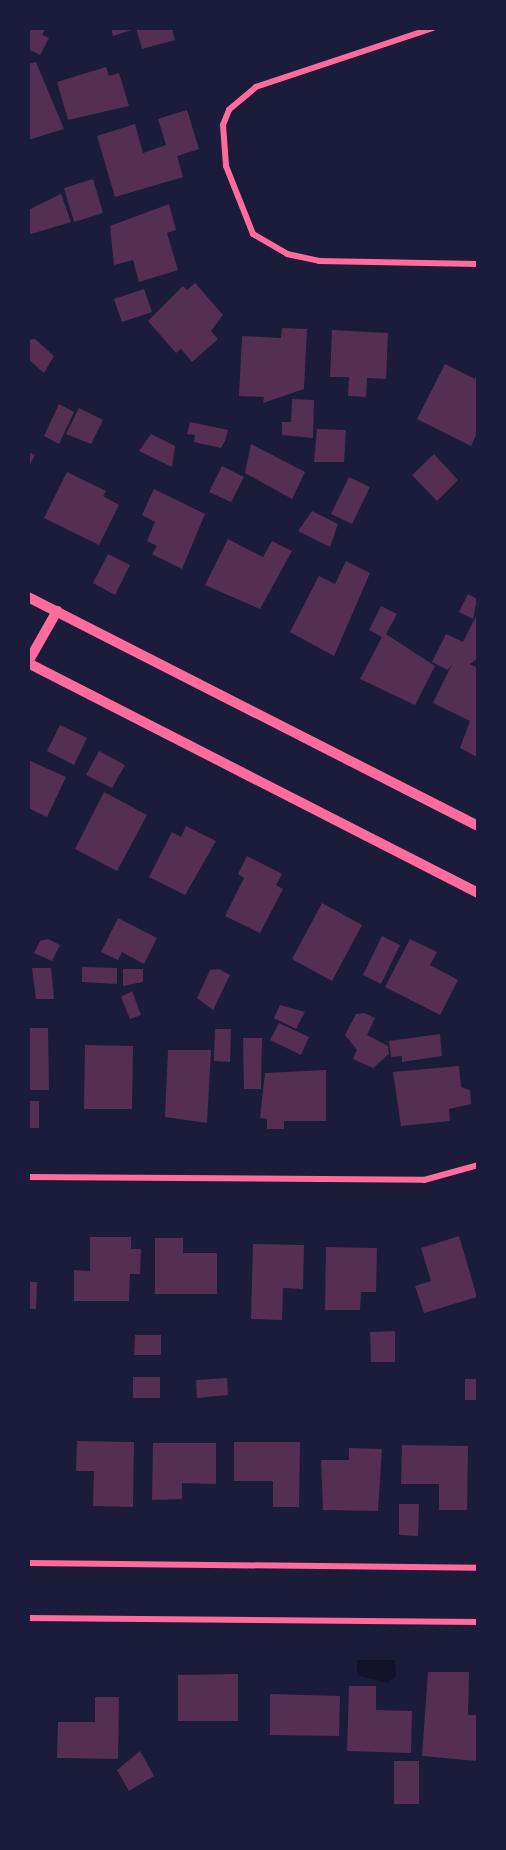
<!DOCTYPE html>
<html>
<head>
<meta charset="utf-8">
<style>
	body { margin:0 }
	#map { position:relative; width:506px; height:1850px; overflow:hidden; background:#1b1b3a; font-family:"Titillium Web",sans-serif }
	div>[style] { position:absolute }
	.water>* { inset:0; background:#12122b }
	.building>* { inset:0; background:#542f53 }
	.minor>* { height:6px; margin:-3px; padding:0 3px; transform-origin:3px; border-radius:3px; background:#ff6b9d }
	.tertiary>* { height:10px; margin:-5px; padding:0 5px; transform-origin:5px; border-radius:5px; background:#ff6b9d }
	span { translate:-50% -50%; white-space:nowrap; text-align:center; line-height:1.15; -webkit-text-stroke:5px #1b1b3a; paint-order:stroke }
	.frame { position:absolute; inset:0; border:30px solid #1b1b3a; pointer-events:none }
</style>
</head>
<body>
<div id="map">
	<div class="water">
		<i style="clip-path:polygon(357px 1660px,395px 1660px,396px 1676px,387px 1683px,357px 1675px)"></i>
	</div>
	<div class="building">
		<i style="clip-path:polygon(28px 28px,46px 28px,42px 35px,49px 38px,40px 55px,28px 49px)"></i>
		<i style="clip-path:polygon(111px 28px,131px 28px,132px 30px,113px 36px)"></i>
		<i style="clip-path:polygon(136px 28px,172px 28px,175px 40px,142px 49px)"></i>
		<i style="clip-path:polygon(36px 62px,64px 129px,28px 140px,28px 64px)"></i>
		<i style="clip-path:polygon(106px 67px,109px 76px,119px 73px,129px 106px,68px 120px,57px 82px)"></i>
		<i style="clip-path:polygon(187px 110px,199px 149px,177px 156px,183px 177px,115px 197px,97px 136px,135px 124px,143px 153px,166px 145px,158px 119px)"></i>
		<i style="clip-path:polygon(93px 179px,103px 213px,74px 222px,64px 188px)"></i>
		<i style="clip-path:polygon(61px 194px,71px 222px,28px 235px,28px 210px)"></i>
		<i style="clip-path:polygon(169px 204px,176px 230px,167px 233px,178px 270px,139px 282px,133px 260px,114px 265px,110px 226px)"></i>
		<i style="clip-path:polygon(195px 283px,223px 315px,211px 331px,218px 339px,192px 362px,181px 349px,176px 353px,148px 321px,183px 286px,187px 290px)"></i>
		<i style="clip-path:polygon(144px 289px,152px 312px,122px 322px,114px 299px)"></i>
		<i style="clip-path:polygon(282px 328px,307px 329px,304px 389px,263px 403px,264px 397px,239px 396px,242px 336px,281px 338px)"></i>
		<i style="clip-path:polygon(332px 330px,388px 333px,386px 379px,367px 378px,366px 397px,348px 396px,349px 377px,330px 377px)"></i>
		<i style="clip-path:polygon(35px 339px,54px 356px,44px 373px,28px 359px,28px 340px)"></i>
		<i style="clip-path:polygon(445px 364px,475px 379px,477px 372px,477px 433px,471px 446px,417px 419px)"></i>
		<i style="clip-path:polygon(292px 399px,314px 400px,313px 438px,282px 435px,282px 422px,291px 422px)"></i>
		<i style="clip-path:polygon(59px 404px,74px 412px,59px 444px,44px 436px)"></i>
		<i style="clip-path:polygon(79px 408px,103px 420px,91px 444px,66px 434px)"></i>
		<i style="clip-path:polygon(190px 422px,228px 430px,225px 441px,221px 448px,194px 442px,195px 435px,187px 434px)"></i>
		<i style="clip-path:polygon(317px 429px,346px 430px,344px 462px,314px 462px)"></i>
		<i style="clip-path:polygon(151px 434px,175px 446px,172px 467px,139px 451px)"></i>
		<i style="clip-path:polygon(251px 444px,305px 472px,292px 499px,245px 473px)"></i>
		<i style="clip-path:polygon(28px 452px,35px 455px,28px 468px)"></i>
		<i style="clip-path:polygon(434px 454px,458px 480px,437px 501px,412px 475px)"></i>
		<i style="clip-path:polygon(222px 466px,244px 477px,231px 502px,209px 492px)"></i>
		<i style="clip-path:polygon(67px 472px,106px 491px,103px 496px,119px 505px,99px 545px,44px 518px)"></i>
		<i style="clip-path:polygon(349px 477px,370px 487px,352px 524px,331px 514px)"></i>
		<i style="clip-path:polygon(154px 489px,205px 514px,182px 569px,152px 554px,157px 546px,147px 541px,155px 522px,142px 515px)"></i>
		<i style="clip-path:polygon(312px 511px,338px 524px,330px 547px,298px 531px)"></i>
		<i style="clip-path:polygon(228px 539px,263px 557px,272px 541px,292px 551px,260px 609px,205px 585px)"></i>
		<i style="clip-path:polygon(108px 554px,130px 565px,115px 595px,93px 583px)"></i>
		<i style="clip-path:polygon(346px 561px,370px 573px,334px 656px,290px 632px,319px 576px,335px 584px)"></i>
		<i style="clip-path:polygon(468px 594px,477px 599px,473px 619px,459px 612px)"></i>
		<i style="clip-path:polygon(381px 606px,397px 614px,386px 634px,435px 666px,415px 705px,360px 679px,382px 637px,369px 630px)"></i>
		<i style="clip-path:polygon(477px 614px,477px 659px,470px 664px,477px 668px,477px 757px,460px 748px,470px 721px,433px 703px,453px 662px,448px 670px,432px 662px,446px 634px,463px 642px)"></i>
		<i style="clip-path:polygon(60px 725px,87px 738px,74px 765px,47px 751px)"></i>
		<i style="clip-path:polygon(99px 751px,125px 765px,112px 788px,86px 775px)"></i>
		<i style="clip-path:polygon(28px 760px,66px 777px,47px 817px,28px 808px)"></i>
		<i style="clip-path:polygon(104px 792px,147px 815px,117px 871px,75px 849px)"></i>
		<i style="clip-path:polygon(186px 826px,216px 841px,185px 895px,149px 877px,172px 832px,181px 837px)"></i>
		<i style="clip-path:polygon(247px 856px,282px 874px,276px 885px,283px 889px,260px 933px,225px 916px,244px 878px,238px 874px)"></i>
		<i style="clip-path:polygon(322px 903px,362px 925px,332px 981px,292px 959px)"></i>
		<i style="clip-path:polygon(118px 918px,157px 938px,144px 964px,122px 952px,118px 960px,101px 952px)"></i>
		<i style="clip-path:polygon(382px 936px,400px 945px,381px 984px,363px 975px)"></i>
		<i style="clip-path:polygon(48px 939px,60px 945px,52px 961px,34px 953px,40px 941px)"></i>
		<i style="clip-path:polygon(410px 939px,437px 952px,430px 965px,458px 980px,440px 1015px,385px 987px)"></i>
		<i style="clip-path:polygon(82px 967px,117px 968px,117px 984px,82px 982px)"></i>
		<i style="clip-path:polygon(32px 968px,51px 968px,54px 999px,36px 999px)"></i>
		<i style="clip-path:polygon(123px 969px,143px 969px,143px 982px,123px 986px)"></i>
		<i style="clip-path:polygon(219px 969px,230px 975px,213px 1010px,197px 998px,210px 970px)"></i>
		<i style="clip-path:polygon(132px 991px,141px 1015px,130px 1019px,121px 997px)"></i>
		<i style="clip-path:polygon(280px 1005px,305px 1012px,296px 1029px,274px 1018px)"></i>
		<i style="clip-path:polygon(364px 1013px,375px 1018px,367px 1035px,388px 1046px,389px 1054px,373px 1068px,353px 1059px,357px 1050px,345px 1035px,356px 1014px)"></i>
		<i style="clip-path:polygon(279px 1023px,309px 1037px,301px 1055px,270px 1040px)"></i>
		<i style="clip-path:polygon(28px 1028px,48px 1028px,49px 1090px,28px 1090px)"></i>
		<i style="clip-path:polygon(215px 1029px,231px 1029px,230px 1062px,214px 1061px)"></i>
		<i style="clip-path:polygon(440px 1034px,442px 1056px,402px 1062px,402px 1056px,391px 1057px,389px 1041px)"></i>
		<i style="clip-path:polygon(243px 1038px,262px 1038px,261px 1089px,244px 1089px)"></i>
		<i style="clip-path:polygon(85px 1045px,133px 1046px,132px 1109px,84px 1109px)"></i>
		<i style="clip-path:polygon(168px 1050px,211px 1050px,207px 1123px,165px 1117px)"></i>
		<i style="clip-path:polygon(459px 1066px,461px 1087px,470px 1090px,471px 1104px,449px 1109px,450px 1121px,401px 1126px,393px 1072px)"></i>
		<i style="clip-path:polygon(326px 1070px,326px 1121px,284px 1121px,284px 1129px,267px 1129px,267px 1119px,260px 1118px,265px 1073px)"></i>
		<i style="clip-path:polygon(28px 1101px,39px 1101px,39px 1128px,28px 1128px)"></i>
		<i style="clip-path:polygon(459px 1236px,477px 1297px,424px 1313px,415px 1286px,431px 1281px,421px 1248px)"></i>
		<i style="clip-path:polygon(90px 1237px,131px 1237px,131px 1249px,141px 1249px,140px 1274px,130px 1274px,129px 1301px,74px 1301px,74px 1270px,90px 1271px)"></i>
		<i style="clip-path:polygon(155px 1238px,183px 1238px,183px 1253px,217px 1253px,217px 1294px,155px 1294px)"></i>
		<i style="clip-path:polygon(253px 1244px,304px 1245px,303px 1289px,283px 1288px,282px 1320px,251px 1319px)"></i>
		<i style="clip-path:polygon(326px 1247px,377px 1248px,376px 1292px,361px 1292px,360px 1310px,325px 1310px)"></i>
		<i style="clip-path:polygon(28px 1282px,37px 1282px,36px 1309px,28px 1309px)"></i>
		<i style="clip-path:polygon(395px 1331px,395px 1362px,371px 1362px,370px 1332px)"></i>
		<i style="clip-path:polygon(135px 1335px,161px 1335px,161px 1355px,134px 1355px)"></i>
		<i style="clip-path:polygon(133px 1377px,160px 1377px,160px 1398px,133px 1398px)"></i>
		<i style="clip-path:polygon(227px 1378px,228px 1395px,197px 1398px,196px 1380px)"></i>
		<i style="clip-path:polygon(465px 1379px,477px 1379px,477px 1400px,465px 1400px)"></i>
		<i style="clip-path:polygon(77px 1441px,134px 1442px,133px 1507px,93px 1506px,94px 1471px,76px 1471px)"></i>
		<i style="clip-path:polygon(234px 1442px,300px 1442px,299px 1507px,273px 1507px,273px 1481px,234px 1481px)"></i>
		<i style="clip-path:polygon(153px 1443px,216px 1443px,216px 1484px,182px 1483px,182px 1499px,152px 1500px)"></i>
		<i style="clip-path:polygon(402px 1445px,468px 1446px,467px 1510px,439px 1510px,439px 1484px,401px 1484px)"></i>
		<i style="clip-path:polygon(349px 1448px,382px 1449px,378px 1511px,323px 1510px,321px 1460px,349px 1460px)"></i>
		<i style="clip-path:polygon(399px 1504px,419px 1504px,418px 1536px,399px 1535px)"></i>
		<i style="clip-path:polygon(428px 1672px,469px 1672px,468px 1715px,477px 1715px,477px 1761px,422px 1756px)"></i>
		<i style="clip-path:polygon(238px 1674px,238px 1721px,178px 1721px,178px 1675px)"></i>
		<i style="clip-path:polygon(349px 1686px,376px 1686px,376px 1710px,412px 1711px,411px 1753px,347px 1751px)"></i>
		<i style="clip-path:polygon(270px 1694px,340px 1696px,339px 1736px,270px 1735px)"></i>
		<i style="clip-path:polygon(95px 1697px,119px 1697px,118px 1759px,57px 1758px,58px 1722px,95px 1722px)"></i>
		<i style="clip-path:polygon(140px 1751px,154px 1776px,129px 1791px,117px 1770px)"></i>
		<i style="clip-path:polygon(394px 1761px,419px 1761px,419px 1804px,394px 1804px)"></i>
	</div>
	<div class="minor">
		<i style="left:433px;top:28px;width:187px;rotate:161.6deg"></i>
		<i style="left:256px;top:87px;width:35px;rotate:140deg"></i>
		<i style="left:229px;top:110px;width:16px;rotate:112deg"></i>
		<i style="left:223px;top:125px;width:41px;rotate:85.8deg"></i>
		<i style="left:226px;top:166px;width:73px;rotate:68.3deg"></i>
		<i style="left:253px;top:234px;width:39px;rotate:30deg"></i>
		<i style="left:287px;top:254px;width:33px;rotate:12deg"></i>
		<i style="left:319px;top:261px;width:159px;rotate:1.1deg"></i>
		<i style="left:28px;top:1177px;width:396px;rotate:0.4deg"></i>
		<i style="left:424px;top:1180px;width:56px;rotate:-15.5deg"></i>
		<i style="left:28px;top:1563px;width:450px;rotate:0.6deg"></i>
		<i style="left:28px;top:1618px;width:450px;rotate:0.5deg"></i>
	</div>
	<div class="tertiary">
		<i style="left:28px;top:597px;width:505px;rotate:26.97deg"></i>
		<i style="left:28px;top:662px;width:59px;rotate:-60.4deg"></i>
		<i style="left:28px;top:663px;width:505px;rotate:27.07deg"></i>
	</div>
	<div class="frame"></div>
</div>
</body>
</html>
